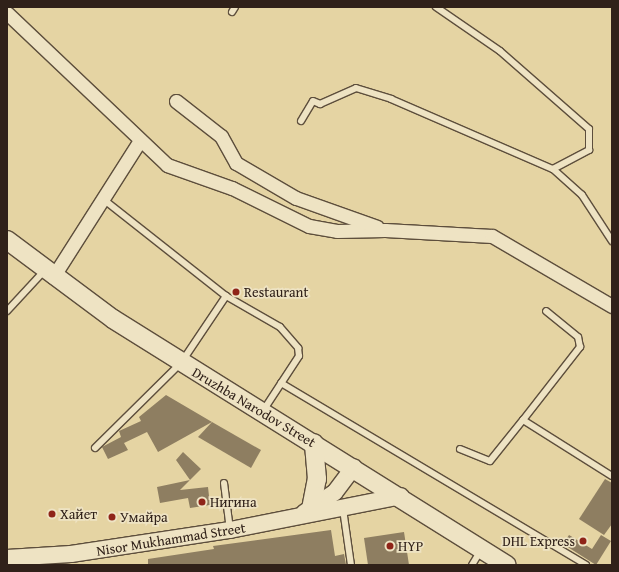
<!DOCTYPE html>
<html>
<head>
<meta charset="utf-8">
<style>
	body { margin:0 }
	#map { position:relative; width:619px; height:572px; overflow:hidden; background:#e5d4a3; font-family:"Gentium Book Plus",serif }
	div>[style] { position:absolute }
	.building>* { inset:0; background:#8e7e61 }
	.roads { filter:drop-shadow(1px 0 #5d4e3c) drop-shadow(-1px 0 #5d4e3c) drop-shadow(0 1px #5d4e3c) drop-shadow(0 -1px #5d4e3c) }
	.service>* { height:6px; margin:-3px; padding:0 3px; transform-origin:3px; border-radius:3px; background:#eee3c3 }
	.minor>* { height:13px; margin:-6.5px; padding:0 6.5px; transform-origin:6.5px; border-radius:6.5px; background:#eee3c3 }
	.tertiary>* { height:16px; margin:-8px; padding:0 8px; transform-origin:8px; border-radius:8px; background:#eee3c3 }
	.secondary>* { height:18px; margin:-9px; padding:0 9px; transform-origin:9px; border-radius:9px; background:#eee3c3 }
	.dots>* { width:11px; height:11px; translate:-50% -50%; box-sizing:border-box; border:2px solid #eee3c3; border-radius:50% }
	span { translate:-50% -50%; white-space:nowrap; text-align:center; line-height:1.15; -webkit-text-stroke:3.5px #eee3c3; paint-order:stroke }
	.poi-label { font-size:14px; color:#302119 }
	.left { translate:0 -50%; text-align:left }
	.right { translate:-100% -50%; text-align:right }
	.street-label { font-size:14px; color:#302119 }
	.frame { position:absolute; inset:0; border:8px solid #302119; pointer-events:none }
</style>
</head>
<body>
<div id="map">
	<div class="building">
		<i style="clip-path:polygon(166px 395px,212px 422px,158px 452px,147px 432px,124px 443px,128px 450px,108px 459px,102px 447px,121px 437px,119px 431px,141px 421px,139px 417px)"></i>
		<i style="clip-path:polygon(212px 422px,261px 450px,251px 468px,198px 437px)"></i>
		<i style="clip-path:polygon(183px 452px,201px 469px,180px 490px,208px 487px,210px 505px,190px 508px,188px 498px,160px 503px,157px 487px,190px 480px,176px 460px)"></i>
		<i style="clip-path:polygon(605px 479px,612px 483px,612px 524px,604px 535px,579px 519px)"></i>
		<i style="clip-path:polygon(331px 530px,335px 556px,344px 554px,346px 565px,148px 565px,148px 559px,214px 549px,213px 546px)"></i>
		<i style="clip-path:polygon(404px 532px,409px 565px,368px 565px,364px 538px)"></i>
		<i style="clip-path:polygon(569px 535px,592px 549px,601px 535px,611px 541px,596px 565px,563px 544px)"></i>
	</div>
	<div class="roads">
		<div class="service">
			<i style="left:232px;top:12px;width:6px;rotate:-59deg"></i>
			<i style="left:301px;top:121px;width:23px;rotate:-59deg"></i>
			<i style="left:313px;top:101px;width:8px;rotate:23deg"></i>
			<i style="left:320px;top:104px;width:39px;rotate:-24deg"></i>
			<i style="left:356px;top:88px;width:37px;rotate:17deg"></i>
			<i style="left:391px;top:99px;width:176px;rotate:23.4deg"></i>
			<i style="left:553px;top:169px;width:41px;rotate:-27.8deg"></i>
			<i style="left:589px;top:150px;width:21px;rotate:-90deg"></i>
			<i style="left:589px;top:129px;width:118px;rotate:-138.8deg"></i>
			<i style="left:500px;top:51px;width:78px;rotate:-145.5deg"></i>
			<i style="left:553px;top:169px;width:39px;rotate:42deg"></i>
			<i style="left:582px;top:195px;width:55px;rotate:56.9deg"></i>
			<i style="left:103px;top:199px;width:157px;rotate:38.3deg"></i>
			<i style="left:7px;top:311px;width:56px;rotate:-47.2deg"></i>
			<i style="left:281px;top:383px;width:355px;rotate:30.8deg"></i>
			<i style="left:523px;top:420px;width:93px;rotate:-52deg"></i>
			<i style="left:580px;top:347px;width:10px;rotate:-101deg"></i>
			<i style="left:578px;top:337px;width:41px;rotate:-140.9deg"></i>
			<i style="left:95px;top:448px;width:121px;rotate:-44.7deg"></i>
			<i style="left:181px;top:363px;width:81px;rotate:-56.1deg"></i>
			<i style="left:226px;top:296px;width:62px;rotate:29.9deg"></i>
			<i style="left:280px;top:327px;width:28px;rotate:49deg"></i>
			<i style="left:298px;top:348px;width:8px;rotate:83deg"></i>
			<i style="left:299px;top:356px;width:66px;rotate:123.2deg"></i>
			<i style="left:460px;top:449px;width:32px;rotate:22deg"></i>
			<i style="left:490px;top:461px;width:53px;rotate:-51.2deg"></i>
			<i style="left:523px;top:420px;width:105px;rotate:32.2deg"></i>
			<i style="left:224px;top:483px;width:47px;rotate:82.7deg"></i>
			<i style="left:343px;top:509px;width:57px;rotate:81.9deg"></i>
			<i style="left:472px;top:565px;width:17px;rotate:-59deg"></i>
		</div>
		<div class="minor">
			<i style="left:7px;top:13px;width:221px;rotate:43.5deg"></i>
			<i style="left:167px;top:165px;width:69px;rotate:19.5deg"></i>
			<i style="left:232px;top:188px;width:86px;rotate:26.3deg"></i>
			<i style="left:309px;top:226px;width:28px;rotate:10deg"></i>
			<i style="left:337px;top:231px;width:48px;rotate:-1.2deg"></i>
			<i style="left:385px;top:230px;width:107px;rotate:3.2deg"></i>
			<i style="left:492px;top:236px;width:139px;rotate:30.3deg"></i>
			<i style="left:176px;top:101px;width:57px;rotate:37.9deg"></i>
			<i style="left:221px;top:136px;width:31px;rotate:61deg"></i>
			<i style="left:236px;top:163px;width:69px;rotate:30.3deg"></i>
			<i style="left:296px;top:198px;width:86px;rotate:19.7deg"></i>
			<i style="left:53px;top:277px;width:160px;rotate:-57.5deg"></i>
		</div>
		<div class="tertiary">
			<i style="left:304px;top:513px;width:37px;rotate:-34deg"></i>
			<i style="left:335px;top:492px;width:31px;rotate:-53deg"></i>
			<i style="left:7px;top:558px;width:64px;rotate:-3.6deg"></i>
			<i style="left:71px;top:554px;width:161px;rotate:-8.6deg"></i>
			<i style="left:230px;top:530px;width:174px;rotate:-11.2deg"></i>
		</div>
		<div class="secondary">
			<i style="left:7px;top:240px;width:132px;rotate:36.7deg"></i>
			<i style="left:113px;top:319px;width:464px;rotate:32deg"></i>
			<i style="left:311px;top:509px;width:31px;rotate:-79deg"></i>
			<i style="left:317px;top:479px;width:36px;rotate:-95deg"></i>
		</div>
	</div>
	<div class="dots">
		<i style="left:236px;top:292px;background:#8f2418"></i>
		<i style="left:202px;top:502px;background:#8f2418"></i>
		<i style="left:52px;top:514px;background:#8f2418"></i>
		<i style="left:112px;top:517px;background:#8f2418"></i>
		<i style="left:583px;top:541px;background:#8f2418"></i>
		<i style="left:390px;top:546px;background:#8f2418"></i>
	</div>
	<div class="poi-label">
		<span class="left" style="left:244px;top:292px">Restaurant</span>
		<span class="left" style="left:210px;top:502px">Нигина</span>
		<span class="left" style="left:60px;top:514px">Хайет</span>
		<span class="left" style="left:120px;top:517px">Умайра</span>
		<span class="right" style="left:575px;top:541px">DHL Express</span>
		<span class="left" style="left:398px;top:546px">HYP</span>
	</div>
	<div class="street-label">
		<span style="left:254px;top:407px;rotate:31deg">Druzhba Narodov Street</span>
		<span style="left:171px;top:539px;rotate:-9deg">Nisor Mukhammad Street</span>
	</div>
	<div class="frame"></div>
</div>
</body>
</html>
